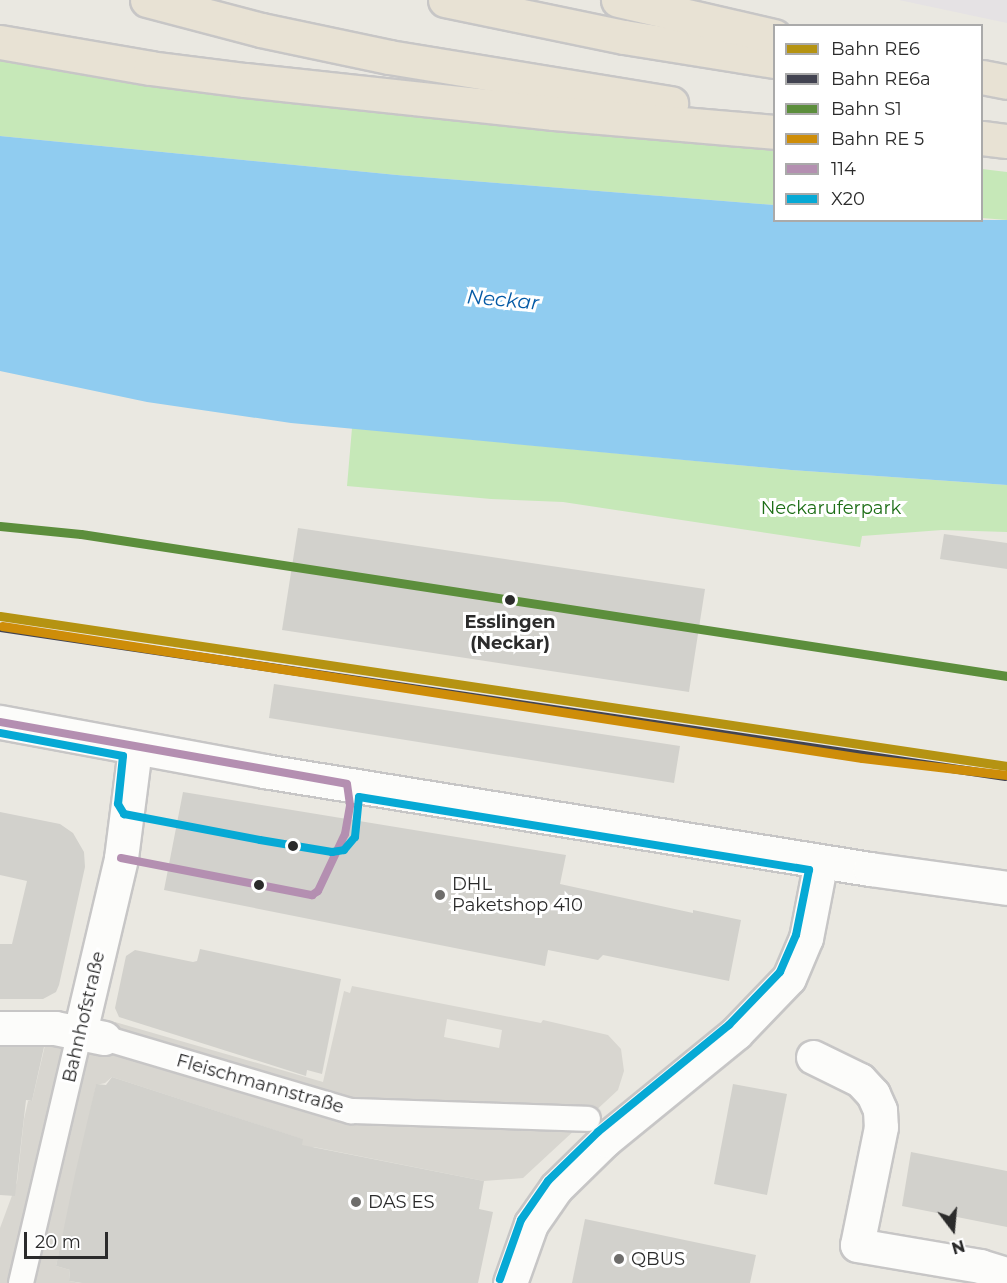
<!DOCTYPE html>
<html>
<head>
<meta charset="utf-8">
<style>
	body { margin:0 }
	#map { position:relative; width:1007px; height:1283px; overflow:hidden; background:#eae8e1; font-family:Montserrat,sans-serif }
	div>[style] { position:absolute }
	.industrial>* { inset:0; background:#e5e2e4 }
	.green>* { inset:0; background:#c6e8b8 }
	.plaza>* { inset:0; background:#d8d6d0 }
	.water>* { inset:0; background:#90ccf0 }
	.building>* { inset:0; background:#d2d1cc }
	.roads { filter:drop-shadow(2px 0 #c7c6c6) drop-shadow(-2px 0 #c7c6c6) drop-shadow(0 2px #c7c6c6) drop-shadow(0 -2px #c7c6c6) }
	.pedestrian>* { height:24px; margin:-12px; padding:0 12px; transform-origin:12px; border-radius:12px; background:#fcfcfa }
	.minor>* { height:33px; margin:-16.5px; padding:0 16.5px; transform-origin:16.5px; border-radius:16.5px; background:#fcfcfa }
	.secondary>* { height:33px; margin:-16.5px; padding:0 16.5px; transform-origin:16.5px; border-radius:16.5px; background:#fcfcfa }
	.trunk>* { height:33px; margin:-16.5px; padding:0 16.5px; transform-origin:16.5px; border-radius:16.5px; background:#e8e2d4 }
	.bus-1>* { height:8px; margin:-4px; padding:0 4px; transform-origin:4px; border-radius:4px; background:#b48fb1 }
	.bus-2>* { height:8px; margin:-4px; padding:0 4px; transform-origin:4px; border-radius:4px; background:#06a9d5 }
	.rail-1>* { height:9px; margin:-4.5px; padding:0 4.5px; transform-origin:4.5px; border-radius:4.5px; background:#b59312 }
	.rail-2>* { height:9px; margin:-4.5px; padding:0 4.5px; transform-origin:4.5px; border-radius:4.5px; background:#424351 }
	.rail-3>* { height:9px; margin:-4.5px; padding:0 4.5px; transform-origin:4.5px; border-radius:4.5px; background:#5c8e3c }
	.rail-4>* { height:9px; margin:-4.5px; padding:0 4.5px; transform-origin:4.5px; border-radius:4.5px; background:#ce8d09 }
	.dots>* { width:16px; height:16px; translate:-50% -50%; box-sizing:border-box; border:3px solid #fff; border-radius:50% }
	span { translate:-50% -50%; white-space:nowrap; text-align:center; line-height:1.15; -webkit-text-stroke:6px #fff; paint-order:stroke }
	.park-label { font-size:18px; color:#1d6e16 }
	.stop-label { font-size:18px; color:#2b2b2b; font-weight:700 }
	.poi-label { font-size:18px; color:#2b2b2b }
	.left { translate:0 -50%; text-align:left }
	.street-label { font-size:18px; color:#2b2b2b }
	.water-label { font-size:20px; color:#055ba6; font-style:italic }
	.legend { position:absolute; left:773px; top:24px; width:210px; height:198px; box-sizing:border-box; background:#fff; border:2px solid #aaa; margin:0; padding:8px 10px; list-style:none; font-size:18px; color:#2b2b2b }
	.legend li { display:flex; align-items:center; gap:12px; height:30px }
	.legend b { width:30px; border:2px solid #aaa }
	.north { position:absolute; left:923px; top:1199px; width:60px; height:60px; -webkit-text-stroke:4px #fff; paint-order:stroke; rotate:164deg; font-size:16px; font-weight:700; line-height:24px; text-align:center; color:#2b2b2b }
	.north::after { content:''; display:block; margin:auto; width:21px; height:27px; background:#2b2b2b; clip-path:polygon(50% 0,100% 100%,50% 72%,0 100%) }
	.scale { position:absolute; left:24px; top:1232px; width:84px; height:27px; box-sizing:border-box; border:3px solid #2b2b2b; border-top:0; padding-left:8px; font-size:18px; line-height:21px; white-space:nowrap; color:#2b2b2b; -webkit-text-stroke:4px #fff; paint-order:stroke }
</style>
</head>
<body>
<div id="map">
	<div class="industrial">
		<i style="clip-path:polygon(899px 0,1007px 0,1007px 23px,913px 3px)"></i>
	</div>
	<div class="green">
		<i style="clip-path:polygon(0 56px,589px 129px,774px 149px,774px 205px,397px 175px,0 136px)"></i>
		<i style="clip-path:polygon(982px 169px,1007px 172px,1007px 220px,982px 218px)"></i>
		<i style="clip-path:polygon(352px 428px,791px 470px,1007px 485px,1007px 532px,942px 530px,862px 536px,860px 547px,563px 502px,491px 499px,347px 486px)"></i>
	</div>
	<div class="plaza">
		<i style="clip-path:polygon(evenodd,352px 986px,541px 1023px,543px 1020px,608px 1035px,621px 1049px,624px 1071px,618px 1090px,523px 1178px,484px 1181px,314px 1147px,300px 1152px,302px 1139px,112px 1077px,105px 1083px,96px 1085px,56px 1266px,70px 1270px,69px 1281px,80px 1283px,0 1283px,0 1228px,17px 1182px,24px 1119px,28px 1101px,32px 1101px,46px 1041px,100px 1055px,104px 1038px,115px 1022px,323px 1082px,344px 991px,350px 993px,352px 986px,447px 1019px,502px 1030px,499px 1048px,444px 1037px,447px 1019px)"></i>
	</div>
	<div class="water">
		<i style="clip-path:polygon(0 136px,397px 175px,774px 205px,774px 220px,1007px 220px,1007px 485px,791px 470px,291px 423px,147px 402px,0 371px)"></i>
	</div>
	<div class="building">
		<i style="clip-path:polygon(298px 528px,705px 589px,689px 692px,282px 630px)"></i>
		<i style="clip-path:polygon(944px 534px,1007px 543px,1007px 569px,940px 559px)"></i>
		<i style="clip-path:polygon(274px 684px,680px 746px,674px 783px,269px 718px)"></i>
		<i style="clip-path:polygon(183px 792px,566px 855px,560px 884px,693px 913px,693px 910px,741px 920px,729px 981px,603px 955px,598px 960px,548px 950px,545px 966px,164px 890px)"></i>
		<i style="clip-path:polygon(0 812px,60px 824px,73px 833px,84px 852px,85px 867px,59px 985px,56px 992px,43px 999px,0 999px,0 944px,12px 944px,27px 881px,0 875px)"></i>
		<i style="clip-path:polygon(200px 949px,341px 979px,322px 1074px,307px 1070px,306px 1076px,119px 1017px,115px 1008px,126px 956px,135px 950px,193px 962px,197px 961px)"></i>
		<i style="clip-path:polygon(0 1047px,44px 1047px,32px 1101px,26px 1100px,15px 1196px,0 1195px)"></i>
		<i style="clip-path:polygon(112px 1077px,303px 1139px,302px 1145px,484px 1181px,479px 1209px,493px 1212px,478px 1283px,82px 1283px,69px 1281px,70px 1270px,56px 1266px,75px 1174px,96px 1084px,106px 1085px)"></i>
		<i style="clip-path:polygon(733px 1084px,787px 1094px,767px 1195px,714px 1184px)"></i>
		<i style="clip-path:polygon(911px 1152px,1007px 1171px,1007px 1227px,902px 1206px)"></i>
		<i style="clip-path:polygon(585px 1219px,756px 1255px,750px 1283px,572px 1283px)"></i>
	</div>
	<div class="roads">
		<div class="pedestrian">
			<i style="left:104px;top:1038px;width:258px;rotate:16.5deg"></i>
			<i style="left:351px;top:1111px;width:237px;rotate:1.9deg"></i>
			<i style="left:21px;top:1283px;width:258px;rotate:-76.8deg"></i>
		</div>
		<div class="minor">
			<i style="left:0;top:1028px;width:55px"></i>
			<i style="left:55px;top:1028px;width:50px;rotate:11.5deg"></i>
			<i style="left:80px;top:1032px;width:179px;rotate:-76.7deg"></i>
			<i style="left:121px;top:858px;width:111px;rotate:-82.7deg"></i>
			<i style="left:813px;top:1057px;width:52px;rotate:26.1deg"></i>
			<i style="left:860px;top:1080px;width:19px;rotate:47deg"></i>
			<i style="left:873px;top:1094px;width:17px;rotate:66deg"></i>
			<i style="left:880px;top:1110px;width:17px;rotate:87deg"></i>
			<i style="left:881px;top:1127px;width:120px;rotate:101.5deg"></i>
			<i style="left:857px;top:1245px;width:125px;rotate:9.7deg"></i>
			<i style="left:980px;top:1266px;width:28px;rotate:17deg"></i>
		</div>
		<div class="secondary">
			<i style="left:0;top:722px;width:269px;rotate:10.5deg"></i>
			<i style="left:264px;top:771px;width:614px;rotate:9.19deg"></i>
			<i style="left:870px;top:869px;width:138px;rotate:7.9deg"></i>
			<i style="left:510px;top:1283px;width:63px;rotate:-70.4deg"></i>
			<i style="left:531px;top:1224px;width:44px;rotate:-55.2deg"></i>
			<i style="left:556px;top:1188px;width:69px;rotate:-44.4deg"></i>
			<i style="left:605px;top:1140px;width:169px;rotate:-39.2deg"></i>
			<i style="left:736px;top:1033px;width:76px;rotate:-46.1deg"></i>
			<i style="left:789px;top:978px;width:43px;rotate:-67deg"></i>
			<i style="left:806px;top:938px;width:78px;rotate:-79deg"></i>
		</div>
		<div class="trunk">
			<i style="left:147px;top:0;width:118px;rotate:14.7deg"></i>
			<i style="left:261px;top:30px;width:131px;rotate:11.9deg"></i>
			<i style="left:389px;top:57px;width:286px;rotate:9.3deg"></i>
			<i style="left:445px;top:0;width:183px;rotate:11.7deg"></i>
			<i style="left:624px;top:37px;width:152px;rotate:9.1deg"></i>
			<i style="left:618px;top:0;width:160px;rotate:13deg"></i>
			<i style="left:0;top:42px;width:152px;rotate:9.8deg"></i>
			<i style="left:150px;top:68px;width:96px;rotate:7.2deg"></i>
			<i style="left:245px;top:80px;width:311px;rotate:6.1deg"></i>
			<i style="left:554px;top:113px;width:221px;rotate:4.9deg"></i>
			<i style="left:982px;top:77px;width:25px;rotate:11deg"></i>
			<i style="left:982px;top:138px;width:25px;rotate:7deg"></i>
		</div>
	</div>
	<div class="bus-1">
		<i style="left:0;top:722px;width:352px;rotate:10.1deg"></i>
		<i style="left:121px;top:858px;width:195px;rotate:11deg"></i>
		<i style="left:312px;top:895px;width:7px;rotate:-34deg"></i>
		<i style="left:318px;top:891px;width:63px;rotate:-64.7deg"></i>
		<i style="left:345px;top:834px;width:29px;rotate:-80deg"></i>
		<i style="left:350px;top:805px;width:21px;rotate:-98deg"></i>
	</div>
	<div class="bus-2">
		<i style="left:0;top:733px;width:125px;rotate:10.6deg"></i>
		<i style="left:123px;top:756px;width:48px;rotate:95.9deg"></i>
		<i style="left:118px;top:804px;width:12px;rotate:59deg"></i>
		<i style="left:124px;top:814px;width:138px;rotate:10.8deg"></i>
		<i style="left:260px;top:840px;width:73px;rotate:9.5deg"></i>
		<i style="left:332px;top:852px;width:12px;rotate:-9deg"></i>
		<i style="left:344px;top:850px;width:17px;rotate:-50deg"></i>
		<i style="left:355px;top:837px;width:40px;rotate:-84.3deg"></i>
		<i style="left:359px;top:797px;width:456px;rotate:9.2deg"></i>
		<i style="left:809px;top:870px;width:66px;rotate:101.3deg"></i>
		<i style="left:796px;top:935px;width:40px;rotate:113.4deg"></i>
		<i style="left:780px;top:972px;width:74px;rotate:133.9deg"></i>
		<i style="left:729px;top:1025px;width:169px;rotate:140.8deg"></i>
		<i style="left:598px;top:1132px;width:70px;rotate:135.6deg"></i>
		<i style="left:548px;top:1181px;width:47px;rotate:124.7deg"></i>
		<i style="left:521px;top:1220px;width:63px;rotate:109.6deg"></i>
	</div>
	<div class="rail-1">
		<i style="left:0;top:616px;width:1018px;rotate:8.47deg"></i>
	</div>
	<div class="rail-2">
		<i style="left:0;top:627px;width:1016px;rotate:8.43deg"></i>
	</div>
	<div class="rail-3">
		<i style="left:0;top:526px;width:81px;rotate:5.6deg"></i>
		<i style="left:81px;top:534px;width:937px;rotate:8.72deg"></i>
	</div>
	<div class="rail-4">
		<i style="left:2px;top:626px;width:870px;rotate:8.73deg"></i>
		<i style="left:862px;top:758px;width:146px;rotate:6.7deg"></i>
	</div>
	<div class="dots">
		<i style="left:510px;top:600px;background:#2b2b2b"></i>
		<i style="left:293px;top:846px;background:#2b2b2b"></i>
		<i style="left:259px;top:885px;background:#2b2b2b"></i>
		<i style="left:440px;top:895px;background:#6e6d6b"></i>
		<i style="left:356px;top:1202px;background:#6e6d6b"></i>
		<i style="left:619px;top:1259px;background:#6e6d6b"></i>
	</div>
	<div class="park-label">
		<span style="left:831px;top:508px">Neckaruferpark</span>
	</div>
	<div class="stop-label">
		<span style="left:510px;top:633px">Esslingen<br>(Neckar)</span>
	</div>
	<div class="poi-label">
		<span class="left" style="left:452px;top:895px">DHL<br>Paketshop 410</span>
		<span class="left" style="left:368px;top:1202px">DAS ES</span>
		<span class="left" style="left:631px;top:1259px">QBUS</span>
	</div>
	<div class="street-label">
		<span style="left:84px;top:1017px;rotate:-77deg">Bahnhofstraße</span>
		<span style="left:260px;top:1084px;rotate:16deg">Fleischmannstraße</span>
	</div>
	<div class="water-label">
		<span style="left:503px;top:300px;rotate:5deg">Neckar</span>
	</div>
	<ul class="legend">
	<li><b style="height:8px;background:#b59312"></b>Bahn RE6</li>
	<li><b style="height:8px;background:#424351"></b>Bahn RE6a</li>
	<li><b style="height:8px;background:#5c8e3c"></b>Bahn S1</li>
	<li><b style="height:8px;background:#ce8d09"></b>Bahn RE 5</li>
	<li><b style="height:8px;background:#b48fb1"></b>114</li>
	<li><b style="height:8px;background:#06a9d5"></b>X20</li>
	</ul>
	<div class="north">N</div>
	<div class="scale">20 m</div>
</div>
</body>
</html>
